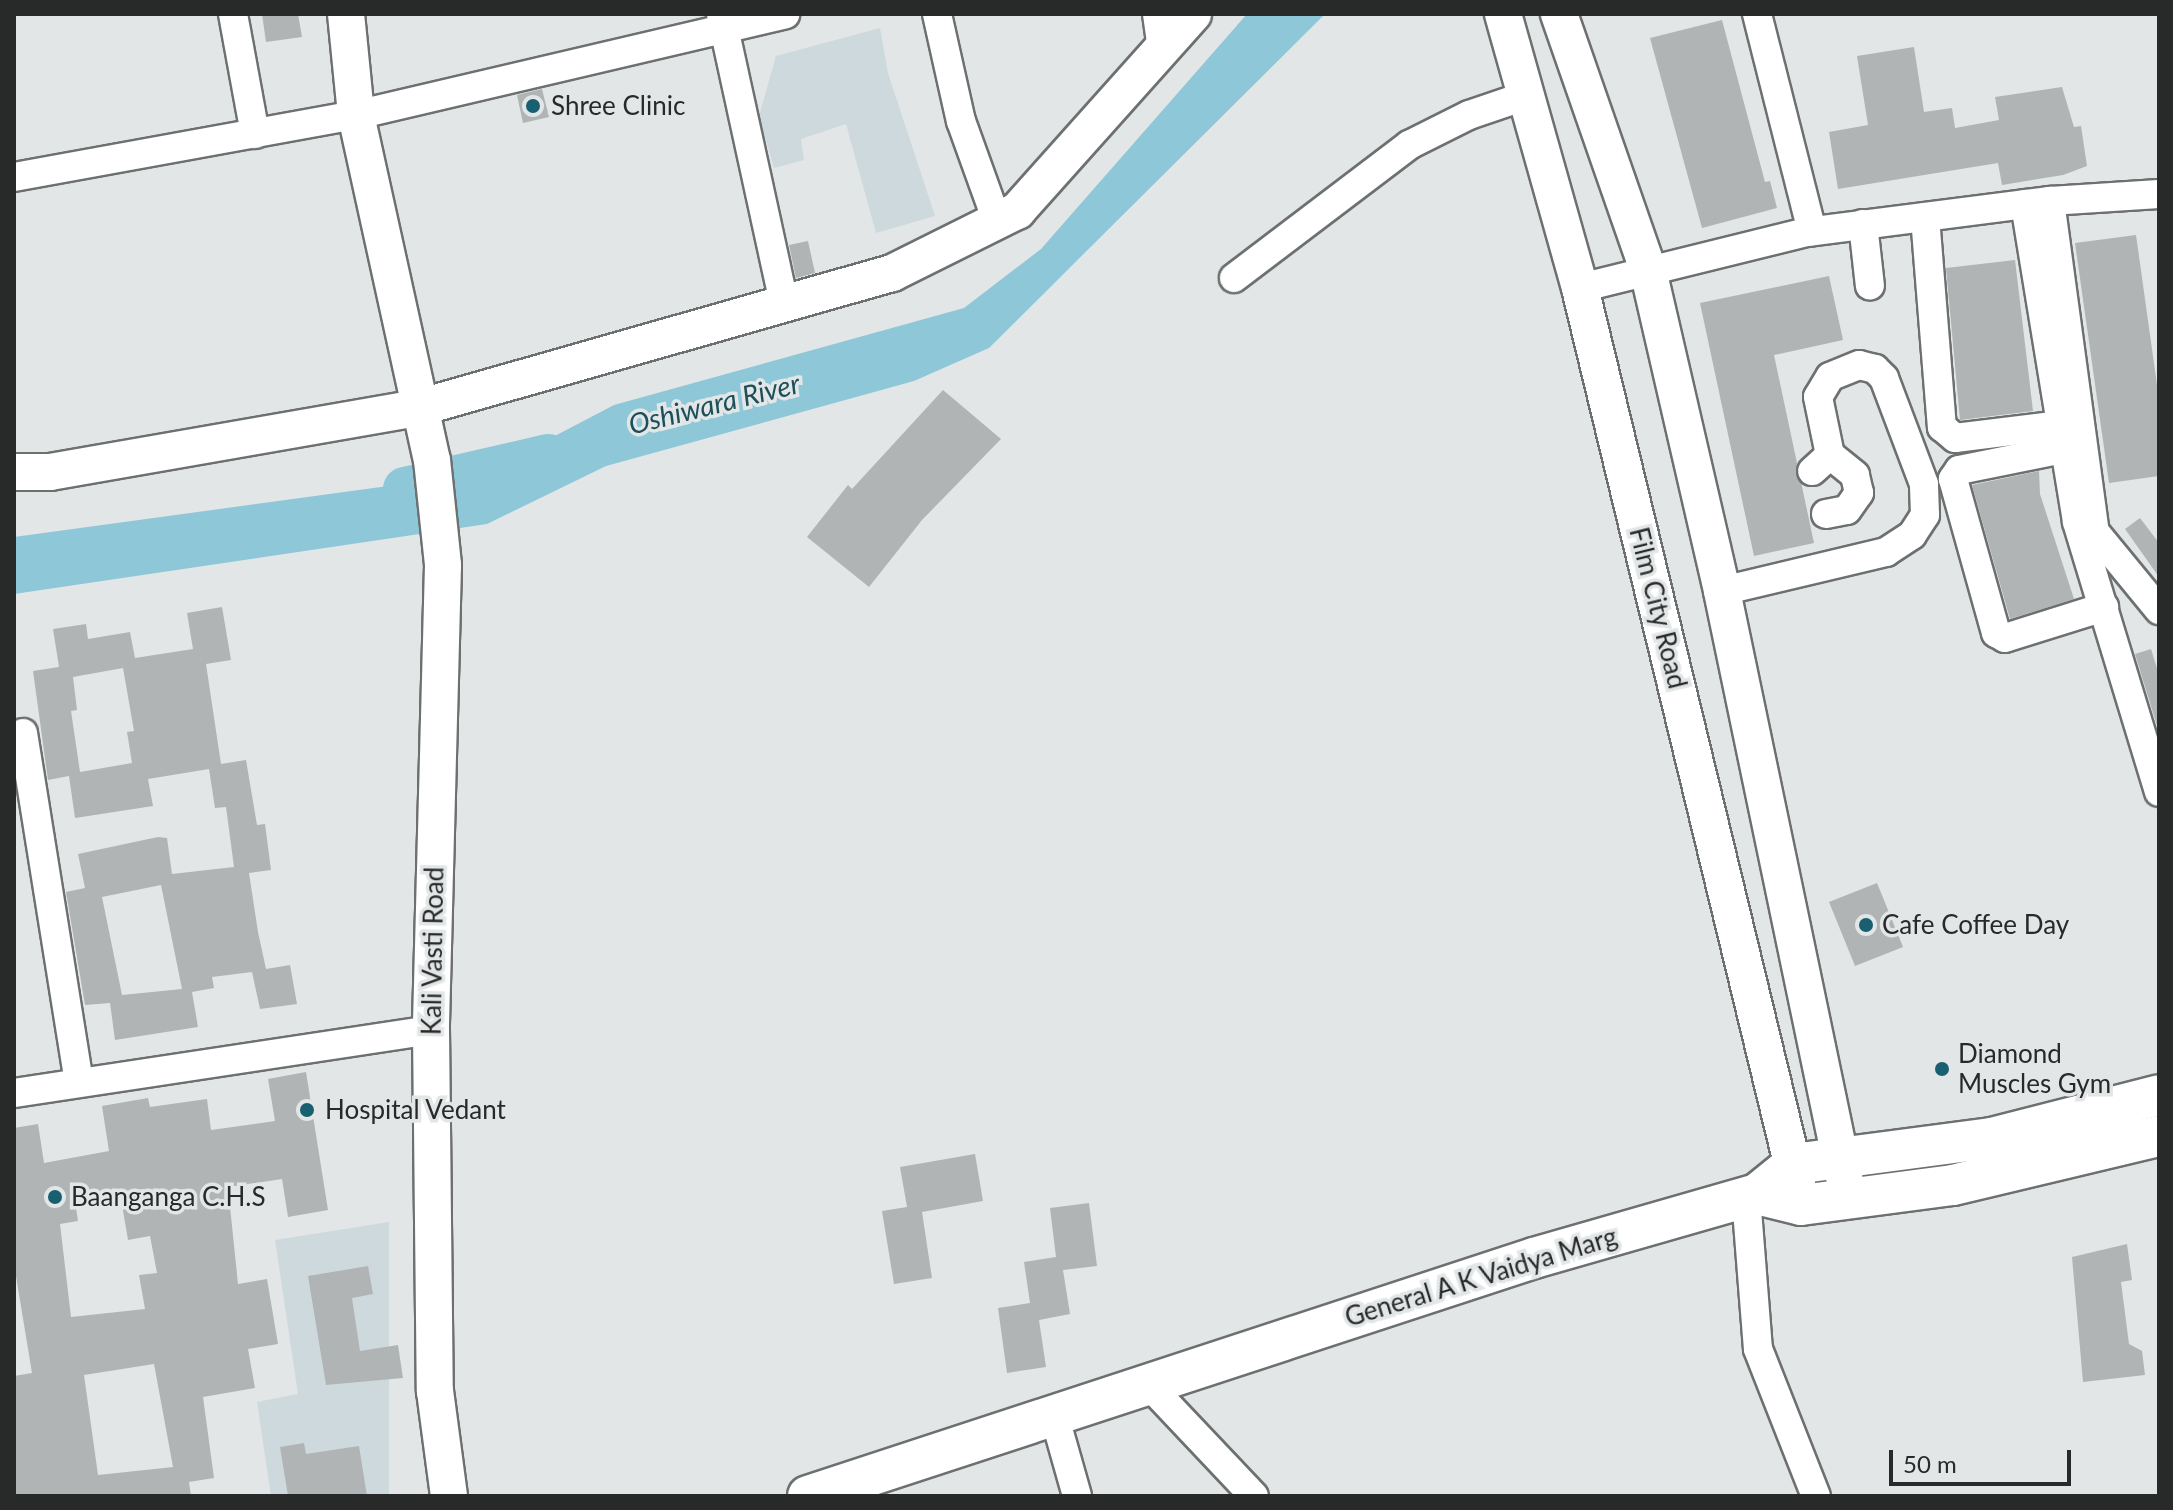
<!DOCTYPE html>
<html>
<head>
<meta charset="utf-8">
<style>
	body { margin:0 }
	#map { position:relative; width:2173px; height:1510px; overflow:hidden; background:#e2e6e7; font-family:Lato,sans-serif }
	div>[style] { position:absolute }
	.built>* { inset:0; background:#ced9dd }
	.water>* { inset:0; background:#8dc7d8 }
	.river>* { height:44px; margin:-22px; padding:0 22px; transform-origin:22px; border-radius:22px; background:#8dc7d8 }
	.building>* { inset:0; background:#b1b4b5 }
	.roads { filter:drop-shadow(2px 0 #6d7071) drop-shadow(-2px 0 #6d7071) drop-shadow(0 2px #6d7071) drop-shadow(0 -2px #6d7071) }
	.minor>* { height:28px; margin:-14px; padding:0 14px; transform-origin:14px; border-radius:14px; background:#fff }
	.tertiary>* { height:36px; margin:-18px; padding:0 18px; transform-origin:18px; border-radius:18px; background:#fff }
	.secondary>* { height:40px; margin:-20px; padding:0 20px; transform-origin:20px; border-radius:20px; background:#fff }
	.dots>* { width:22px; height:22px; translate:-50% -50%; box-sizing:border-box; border:4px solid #e2e6e7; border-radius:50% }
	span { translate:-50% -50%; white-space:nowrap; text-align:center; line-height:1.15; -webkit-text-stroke:7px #e2e6e7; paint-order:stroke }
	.poi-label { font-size:26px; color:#282929 }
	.left { translate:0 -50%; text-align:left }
	.street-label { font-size:26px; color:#282929 }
	.water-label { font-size:28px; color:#1d4f5b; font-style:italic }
	.frame { position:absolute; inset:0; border:16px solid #282929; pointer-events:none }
	.scale { position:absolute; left:1889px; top:1450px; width:182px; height:36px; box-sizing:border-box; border:4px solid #282929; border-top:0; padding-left:10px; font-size:24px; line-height:28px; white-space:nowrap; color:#282929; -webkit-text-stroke:6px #e2e6e7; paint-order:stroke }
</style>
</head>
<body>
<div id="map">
	<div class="built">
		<i style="clip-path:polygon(880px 28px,888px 73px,935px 216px,876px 233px,846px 124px,801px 139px,804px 160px,774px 168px,759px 116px,776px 56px)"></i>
		<i style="clip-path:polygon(389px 1222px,389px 1496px,271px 1496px,257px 1402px,298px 1394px,275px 1240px)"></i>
	</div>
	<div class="water">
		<i style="clip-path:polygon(1247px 14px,1325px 14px,989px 348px,914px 381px,606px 466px,487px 524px,14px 594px,14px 537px,484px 473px,614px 405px,964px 308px,1041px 249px)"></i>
	</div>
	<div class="river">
		<i style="left:405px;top:489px;width:147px;rotate:-13deg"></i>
	</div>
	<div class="building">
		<i style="clip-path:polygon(262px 14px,298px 14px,302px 37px,266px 42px)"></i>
		<i style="clip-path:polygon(1722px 20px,1765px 182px,1770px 181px,1777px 208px,1702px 228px,1650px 38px)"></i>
		<i style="clip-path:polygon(1914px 47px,1924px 112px,1952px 108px,1955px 128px,1999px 120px,1995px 97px,2062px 87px,2074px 127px,2081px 126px,2087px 166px,2063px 175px,2002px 185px,1998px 163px,1838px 189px,1829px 132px,1868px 125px,1857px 56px)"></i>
		<i style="clip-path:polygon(542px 89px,549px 117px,523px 123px,517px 95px)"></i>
		<i style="clip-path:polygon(2136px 235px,2159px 399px,2159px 476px,2109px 483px,2075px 243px)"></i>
		<i style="clip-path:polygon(808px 241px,815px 273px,796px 278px,789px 245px)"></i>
		<i style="clip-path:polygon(2015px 260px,2033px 411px,1960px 420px,1946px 268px)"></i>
		<i style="clip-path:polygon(1829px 276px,1843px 340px,1774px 355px,1814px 543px,1754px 556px,1700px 303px)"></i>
		<i style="clip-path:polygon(943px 390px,1001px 439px,922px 520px,869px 587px,807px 537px,848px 485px,852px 489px)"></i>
		<i style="clip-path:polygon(2039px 471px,2040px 494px,2074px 599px,2010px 619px,1972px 485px)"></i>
		<i style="clip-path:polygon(2140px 518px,2159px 543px,2159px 577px,2125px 529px)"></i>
		<i style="clip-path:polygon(evenodd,222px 607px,231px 660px,206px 664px,221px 764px,246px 760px,257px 825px,265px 824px,271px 870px,249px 873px,258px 932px,266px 969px,290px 965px,297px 1004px,260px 1009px,252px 972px,212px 977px,214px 988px,192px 992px,198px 1027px,115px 1040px,110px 1003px,85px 1005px,66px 892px,85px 888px,78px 854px,158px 837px,167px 838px,172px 874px,234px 867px,226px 807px,215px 808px,209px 769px,148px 779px,153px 806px,75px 818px,69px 776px,48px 780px,33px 671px,59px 667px,53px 629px,86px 624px,88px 639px,130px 632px,135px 658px,193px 649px,187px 613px,222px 607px,123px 668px,134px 731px,127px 732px,132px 763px,80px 772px,71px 711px,77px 710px,73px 677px,123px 668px,222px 607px,161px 885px,182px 989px,122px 995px,102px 897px,161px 885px)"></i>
		<i style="clip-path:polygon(2151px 649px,2159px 675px,2158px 729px,2135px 654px)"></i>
		<i style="clip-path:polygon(1877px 883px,1903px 947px,1855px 966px,1829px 902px)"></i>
		<i style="clip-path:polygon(evenodd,306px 1072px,328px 1210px,288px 1217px,282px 1179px,228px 1187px,238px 1284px,267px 1279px,278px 1344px,248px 1349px,255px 1388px,203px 1397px,214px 1478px,189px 1482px,191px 1496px,14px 1496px,14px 1376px,32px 1373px,14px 1264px,14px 1128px,38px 1124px,44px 1163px,109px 1151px,102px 1106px,148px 1098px,150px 1107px,207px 1099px,211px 1130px,275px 1121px,268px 1079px,306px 1072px,120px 1193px,128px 1240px,150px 1236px,157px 1273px,139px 1275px,145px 1309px,71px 1317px,60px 1224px,78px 1221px,75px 1201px,120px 1193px,306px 1072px,154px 1364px,173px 1467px,98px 1475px,84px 1375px,154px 1364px)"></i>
		<i style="clip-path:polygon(975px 1154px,983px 1201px,922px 1212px,932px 1278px,894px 1284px,882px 1211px,907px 1207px,900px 1167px)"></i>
		<i style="clip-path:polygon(1089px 1203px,1097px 1266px,1063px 1270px,1070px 1314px,1039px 1320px,1046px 1367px,1007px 1373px,998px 1308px,1030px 1303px,1024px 1262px,1056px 1257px,1050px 1208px)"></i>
		<i style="clip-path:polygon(2127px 1244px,2132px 1280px,2121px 1282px,2129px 1344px,2142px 1351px,2145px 1375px,2083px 1382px,2072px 1257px)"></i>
		<i style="clip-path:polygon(368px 1266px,373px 1294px,352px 1298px,360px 1351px,398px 1345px,403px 1378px,326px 1385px,308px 1276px)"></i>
		<i style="clip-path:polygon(304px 1443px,306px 1454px,359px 1446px,367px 1496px,288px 1496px,280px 1447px)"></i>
	</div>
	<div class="roads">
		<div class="minor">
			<i style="left:233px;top:14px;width:122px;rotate:79.6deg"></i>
			<i style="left:721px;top:14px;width:295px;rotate:77.7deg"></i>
			<i style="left:937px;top:14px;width:110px;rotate:77.4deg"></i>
			<i style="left:961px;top:121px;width:106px;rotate:70.2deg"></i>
			<i style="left:1157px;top:14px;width:35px;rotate:82deg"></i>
			<i style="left:1757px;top:14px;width:224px;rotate:75.8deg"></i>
			<i style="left:14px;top:177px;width:348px;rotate:-10.3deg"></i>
			<i style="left:356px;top:115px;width:441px;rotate:-13.2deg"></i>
			<i style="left:2050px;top:201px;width:334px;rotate:82.3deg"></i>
			<i style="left:2095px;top:532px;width:101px;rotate:50.6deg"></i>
			<i style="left:2025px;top:204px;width:322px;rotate:80.7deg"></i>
			<i style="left:2077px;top:522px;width:282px;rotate:73.1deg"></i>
			<i style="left:1925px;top:217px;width:211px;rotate:85.4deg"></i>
			<i style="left:1942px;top:427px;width:17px;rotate:40deg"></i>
			<i style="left:1955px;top:438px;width:105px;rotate:-7.1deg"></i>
			<i style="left:1863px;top:224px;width:62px;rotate:83.6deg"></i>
			<i style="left:1234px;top:278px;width:220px;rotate:-37.2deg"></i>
			<i style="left:1409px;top:145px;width:67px;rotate:-26.6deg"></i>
			<i style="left:1469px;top:115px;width:59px;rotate:-18.7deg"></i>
			<i style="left:1580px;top:288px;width:234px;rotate:-13.9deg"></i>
			<i style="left:1807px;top:232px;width:245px;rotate:-7.3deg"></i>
			<i style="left:2050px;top:201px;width:109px;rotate:-3.7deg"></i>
			<i style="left:2063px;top:449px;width:106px;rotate:168.6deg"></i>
			<i style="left:1959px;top:470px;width:11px;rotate:124deg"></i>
			<i style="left:1953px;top:479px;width:160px;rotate:74.4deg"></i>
			<i style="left:1996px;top:633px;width:10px;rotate:29deg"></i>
			<i style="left:2005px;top:638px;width:104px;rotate:-17.4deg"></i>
			<i style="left:1826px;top:514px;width:21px;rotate:-11deg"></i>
			<i style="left:1847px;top:510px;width:21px;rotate:-55deg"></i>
			<i style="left:1859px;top:493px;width:18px;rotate:-103deg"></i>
			<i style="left:1855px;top:475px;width:32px;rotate:-141deg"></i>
			<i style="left:1722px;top:591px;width:169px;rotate:-13.4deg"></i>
			<i style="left:1886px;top:552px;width:31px;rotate:-33deg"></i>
			<i style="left:1912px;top:535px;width:24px;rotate:-57deg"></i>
			<i style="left:1925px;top:515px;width:31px;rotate:-92deg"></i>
			<i style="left:1924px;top:484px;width:113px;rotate:-110.7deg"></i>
			<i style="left:1884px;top:378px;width:13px;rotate:-135deg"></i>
			<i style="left:1875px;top:369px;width:16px;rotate:-166deg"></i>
			<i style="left:1859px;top:365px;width:31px;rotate:158deg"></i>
			<i style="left:1830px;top:377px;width:23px;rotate:121deg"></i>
			<i style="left:1818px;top:397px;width:59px;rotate:78.3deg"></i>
			<i style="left:1830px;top:455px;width:24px;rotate:138deg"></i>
			<i style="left:23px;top:733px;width:353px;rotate:80.9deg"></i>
			<i style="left:14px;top:1093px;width:422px;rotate:-8.6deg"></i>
			<i style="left:1746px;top:1197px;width:152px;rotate:85.5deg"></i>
			<i style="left:1758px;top:1349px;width:158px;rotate:68.5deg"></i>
			<i style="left:1148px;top:1384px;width:154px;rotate:46.6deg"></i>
			<i style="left:1055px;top:1418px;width:81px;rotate:74.2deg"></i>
		</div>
		<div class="tertiary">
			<i style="left:346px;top:14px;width:101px;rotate:84.3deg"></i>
			<i style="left:356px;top:115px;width:353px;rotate:77.6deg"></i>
			<i style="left:432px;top:460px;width:106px;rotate:84deg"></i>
			<i style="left:443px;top:565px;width:465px;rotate:91.5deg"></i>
			<i style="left:431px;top:1030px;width:361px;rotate:89.4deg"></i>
			<i style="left:435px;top:1391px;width:106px;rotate:82.4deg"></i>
			<i style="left:1503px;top:14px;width:285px;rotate:74.3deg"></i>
			<i style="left:1580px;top:288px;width:930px;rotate:76.38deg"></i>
			<i style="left:1559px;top:14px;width:271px;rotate:70.8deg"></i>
			<i style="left:1648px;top:270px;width:329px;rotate:77deg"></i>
			<i style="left:1722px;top:591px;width:608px;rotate:78.23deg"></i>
			<i style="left:14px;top:472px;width:36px"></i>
			<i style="left:50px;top:472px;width:374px;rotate:-9.9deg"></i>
			<i style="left:418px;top:408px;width:493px;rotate:-15.9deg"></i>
			<i style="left:892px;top:273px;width:140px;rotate:-26.4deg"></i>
			<i style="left:1017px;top:211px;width:264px;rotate:-48.2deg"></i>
		</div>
		<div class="secondary">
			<i style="left:1757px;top:1194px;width:45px;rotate:14deg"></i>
			<i style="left:1801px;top:1205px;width:153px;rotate:-7.5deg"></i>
			<i style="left:1953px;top:1185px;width:212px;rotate:-13.4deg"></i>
			<i style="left:808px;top:1496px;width:764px;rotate:-18.15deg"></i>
			<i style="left:1534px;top:1258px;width:232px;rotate:-16deg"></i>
			<i style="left:1757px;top:1194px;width:48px;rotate:-39deg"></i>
			<i style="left:1794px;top:1164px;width:200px;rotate:-7.5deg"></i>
			<i style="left:1992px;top:1138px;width:172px;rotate:-14.4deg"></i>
		</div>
	</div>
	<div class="dots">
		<i style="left:533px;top:106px;background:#185f70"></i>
		<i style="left:1866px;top:925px;background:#185f70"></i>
		<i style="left:1942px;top:1069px;background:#185f70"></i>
		<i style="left:307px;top:1110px;background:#185f70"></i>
		<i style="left:55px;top:1197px;background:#185f70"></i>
	</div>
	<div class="poi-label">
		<span class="left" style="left:551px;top:106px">Shree Clinic</span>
		<span class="left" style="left:1882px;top:925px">Cafe Coffee Day</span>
		<span class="left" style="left:1958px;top:1069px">Diamond<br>Muscles Gym</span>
		<span class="left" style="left:325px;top:1110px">Hospital Vedant</span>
		<span class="left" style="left:71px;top:1197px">Baanganga C.H.S</span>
	</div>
	<div class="street-label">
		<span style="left:1658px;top:608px;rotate:76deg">Film City Road</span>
		<span style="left:433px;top:951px;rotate:-89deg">Kali Vasti Road</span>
		<span style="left:1481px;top:1277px;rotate:-17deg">General A K Vaidya Marg</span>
	</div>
	<div class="water-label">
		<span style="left:714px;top:403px;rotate:-14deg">Oshiwara River</span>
	</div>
	<div class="frame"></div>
	<div class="scale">50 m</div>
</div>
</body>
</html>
